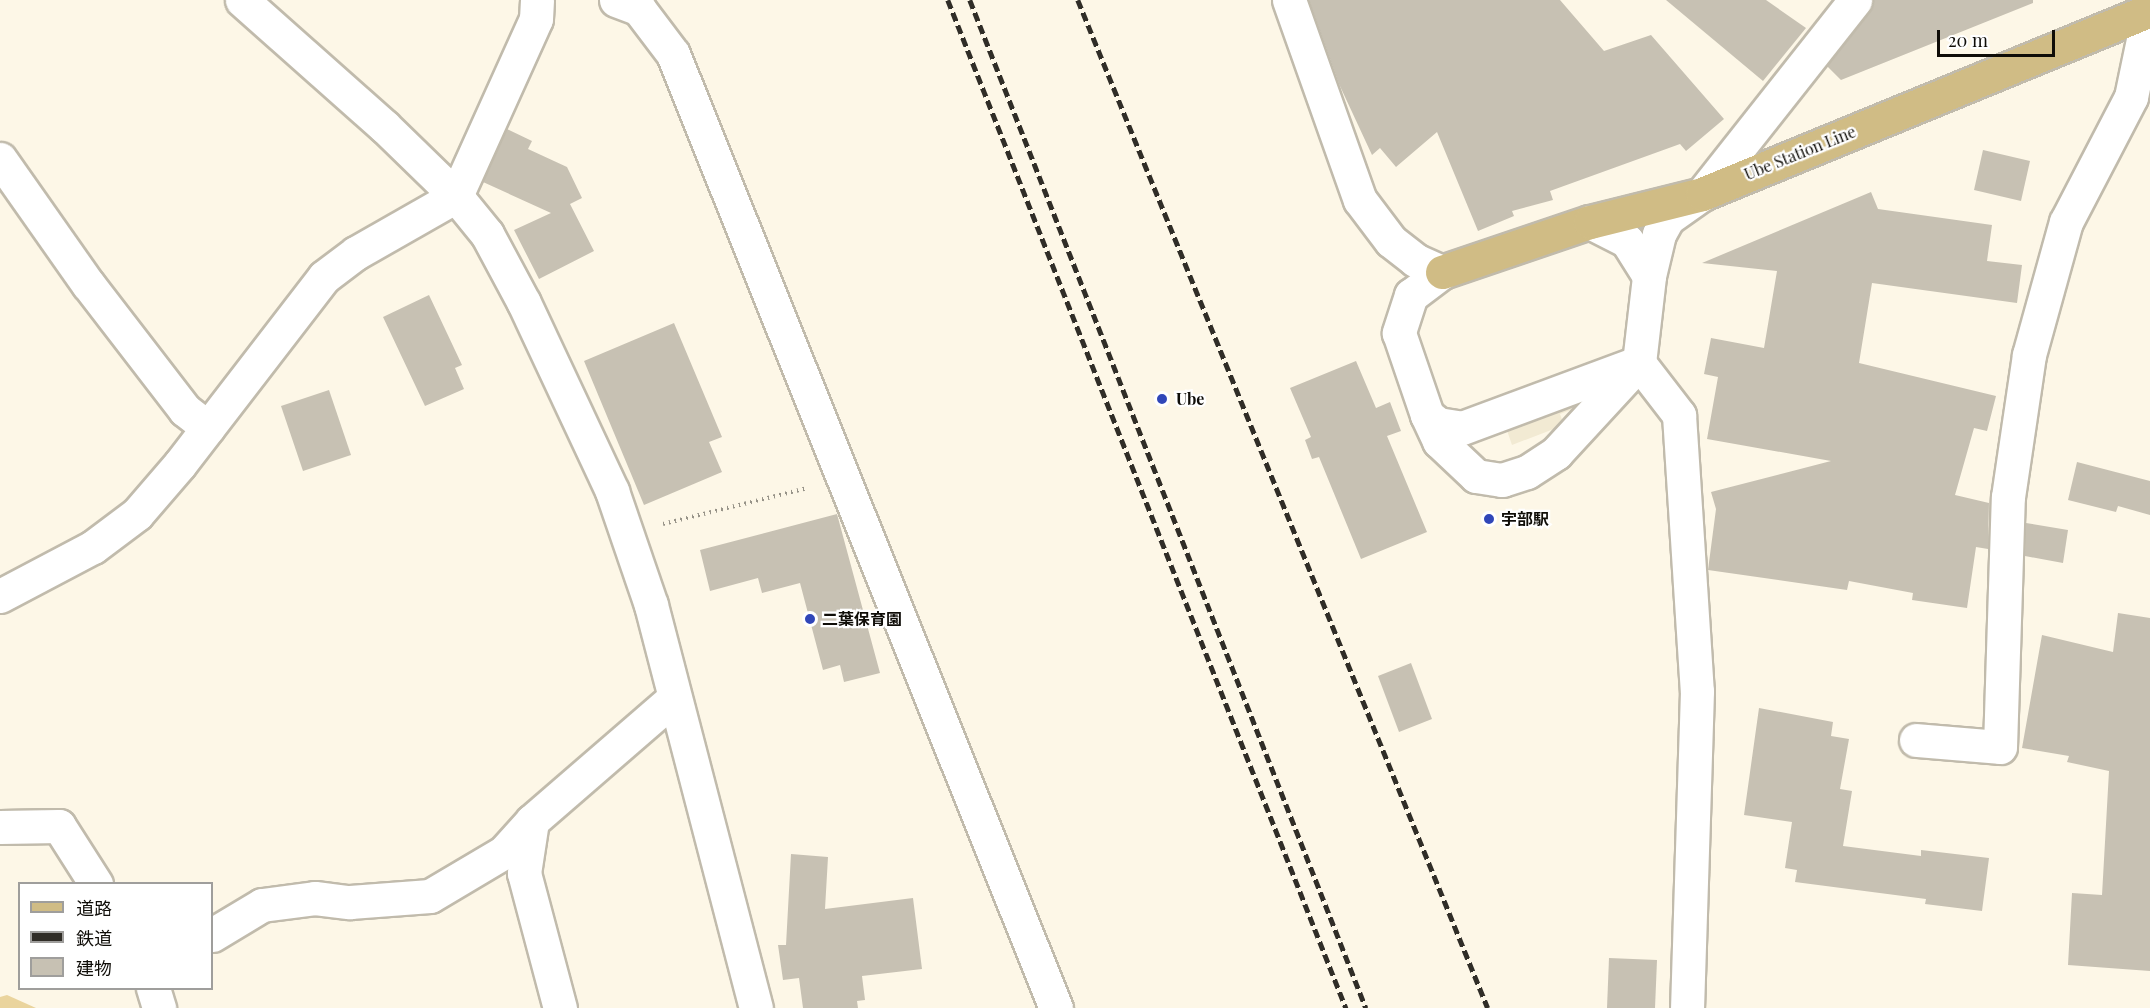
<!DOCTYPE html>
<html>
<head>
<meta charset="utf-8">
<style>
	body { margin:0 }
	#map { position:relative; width:2150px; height:1008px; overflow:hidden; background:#fdf7e7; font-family:"Playfair Display","Noto Sans JP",serif }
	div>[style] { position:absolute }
	.built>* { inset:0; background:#f2ead3 }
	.green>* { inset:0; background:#ead49d }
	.building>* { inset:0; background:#c7c1b3 }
	.path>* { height:4px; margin-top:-2px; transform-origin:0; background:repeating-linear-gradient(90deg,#979388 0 1.5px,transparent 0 6px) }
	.roads { filter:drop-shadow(2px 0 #c1bbac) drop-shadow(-2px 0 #c1bbac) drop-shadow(0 2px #c1bbac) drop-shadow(0 -2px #c1bbac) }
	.minor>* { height:33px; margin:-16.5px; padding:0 16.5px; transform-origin:16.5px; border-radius:16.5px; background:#fff }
	.major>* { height:33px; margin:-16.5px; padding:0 16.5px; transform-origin:16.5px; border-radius:16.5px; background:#d0bc85 }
	.rail>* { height:4.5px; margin-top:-2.25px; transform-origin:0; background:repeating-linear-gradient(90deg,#302d27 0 9px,transparent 0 13.5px) }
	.dots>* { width:16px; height:16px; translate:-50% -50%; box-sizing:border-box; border:3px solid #fff; border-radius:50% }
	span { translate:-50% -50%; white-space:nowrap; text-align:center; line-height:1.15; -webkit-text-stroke:4.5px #fff; paint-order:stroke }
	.street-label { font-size:16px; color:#0f0d08 }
	.poi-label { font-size:16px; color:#0f0d08; font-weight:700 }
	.left { translate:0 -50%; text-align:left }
	.legend { position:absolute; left:18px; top:882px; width:195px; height:108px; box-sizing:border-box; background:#fff; border:2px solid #9f9e9c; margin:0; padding:8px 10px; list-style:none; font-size:18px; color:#0f0d08 }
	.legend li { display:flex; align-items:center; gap:12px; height:30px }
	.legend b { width:30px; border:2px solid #9f9e9c }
	.scale { position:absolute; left:1937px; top:30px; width:118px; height:27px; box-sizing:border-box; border:3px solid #0f0d08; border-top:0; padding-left:8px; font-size:18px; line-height:21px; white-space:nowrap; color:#0f0d08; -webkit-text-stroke:4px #fff; paint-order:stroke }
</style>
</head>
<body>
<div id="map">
	<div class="built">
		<i style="clip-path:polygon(1574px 371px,1584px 405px,1560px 414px,1564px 425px,1512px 445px,1497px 401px)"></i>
	</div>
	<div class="green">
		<i style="clip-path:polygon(7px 995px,36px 1008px,0 1008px,0 997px)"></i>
	</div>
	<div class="building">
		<i style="clip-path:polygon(1309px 0,1560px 0,1604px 51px,1651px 35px,1724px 119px,1686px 151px,1680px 144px,1550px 191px,1553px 200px,1512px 211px,1514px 216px,1478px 231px,1437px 132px,1396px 167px,1380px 148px,1372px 155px,1339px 84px)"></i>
		<i style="clip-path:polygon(1666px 0,1766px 0,1806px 28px,1763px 81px)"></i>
		<i style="clip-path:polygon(1873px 0,2033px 0,2033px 3px,1841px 80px,1827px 66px,1870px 12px)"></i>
		<i style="clip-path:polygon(507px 129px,532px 141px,528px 149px,567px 167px,582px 198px,570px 204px,594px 251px,539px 279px,514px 230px,551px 213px,483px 182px)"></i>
		<i style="clip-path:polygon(1983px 150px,2030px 161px,2021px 201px,1974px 190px)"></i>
		<i style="clip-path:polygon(1871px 192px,1878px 209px,1992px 225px,1987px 261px,2022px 265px,2017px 303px,1872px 283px,1859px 363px,1996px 396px,1987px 431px,1974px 428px,1955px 495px,1989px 503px,1988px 549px,1976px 547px,1967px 608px,1912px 600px,1913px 593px,1849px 581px,1847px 590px,1708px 570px,1716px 509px,1711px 492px,1831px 461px,1707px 439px,1718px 377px,1704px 374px,1711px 338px,1764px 348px,1777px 271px,1702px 263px)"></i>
		<i style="clip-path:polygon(429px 295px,462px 365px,455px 368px,464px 389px,425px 406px,383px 317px)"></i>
		<i style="clip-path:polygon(674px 323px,722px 437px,709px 442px,722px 472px,644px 505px,584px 361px)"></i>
		<i style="clip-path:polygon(1356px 361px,1376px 408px,1390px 402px,1401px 431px,1387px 436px,1427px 532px,1361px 559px,1319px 457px,1312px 459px,1305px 440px,1311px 437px,1290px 388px)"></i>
		<i style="clip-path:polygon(329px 390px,351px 455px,303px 471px,281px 406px)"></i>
		<i style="clip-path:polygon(2077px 462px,2150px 481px,2150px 515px,2118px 506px,2116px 512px,2068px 500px)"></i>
		<i style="clip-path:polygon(837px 514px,880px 673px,844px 682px,840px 665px,823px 670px,800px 583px,762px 593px,758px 578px,710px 591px,700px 550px)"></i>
		<i style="clip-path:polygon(2026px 523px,2068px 530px,2063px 563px,2025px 556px)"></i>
		<i style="clip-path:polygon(2118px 613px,2150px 618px,2150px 971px,2068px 965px,2072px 893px,2102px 895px,2109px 771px,2067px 762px,2069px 756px,2022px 748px,2042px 635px,2113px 652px)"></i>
		<i style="clip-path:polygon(1411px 663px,1432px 719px,1399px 732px,1378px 676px)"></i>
		<i style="clip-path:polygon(1759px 708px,1833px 722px,1831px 736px,1849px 739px,1840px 789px,1852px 791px,1843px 846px,1921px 856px,1921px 850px,1989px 858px,1982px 911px,1925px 904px,1926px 899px,1795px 882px,1797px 870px,1785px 868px,1792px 822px,1744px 815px)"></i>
		<i style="clip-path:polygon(791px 854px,828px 857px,825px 909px,913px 898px,922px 969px,862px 976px,865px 1000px,857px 1001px,858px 1008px,803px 1008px,799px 978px,783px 980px,778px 945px,786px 945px)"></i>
		<i style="clip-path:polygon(1609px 958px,1657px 960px,1655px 1008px,1607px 1008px)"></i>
	</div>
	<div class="path">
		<i style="left:663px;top:524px;width:148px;rotate:-14deg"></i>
	</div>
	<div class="roads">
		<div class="minor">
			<i style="left:242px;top:0;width:190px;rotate:41.6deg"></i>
			<i style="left:384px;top:126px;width:100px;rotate:44.2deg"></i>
			<i style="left:456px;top:196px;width:49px;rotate:50.8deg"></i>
			<i style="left:487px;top:234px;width:78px;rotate:61.8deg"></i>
			<i style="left:524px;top:303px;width:208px;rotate:64.9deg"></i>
			<i style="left:612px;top:491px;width:120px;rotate:71.1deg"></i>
			<i style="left:651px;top:605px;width:416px;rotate:75.4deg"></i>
			<i style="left:616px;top:0;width:25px;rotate:21deg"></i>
			<i style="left:639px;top:9px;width:56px;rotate:52.9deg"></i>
			<i style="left:673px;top:54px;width:1028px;rotate:68.13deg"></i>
			<i style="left:1289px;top:0;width:212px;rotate:70.5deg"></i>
			<i style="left:1360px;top:200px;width:51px;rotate:52.9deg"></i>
			<i style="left:1391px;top:241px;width:31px;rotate:38deg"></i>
			<i style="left:1415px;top:260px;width:30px;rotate:24deg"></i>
			<i style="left:0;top:159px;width:153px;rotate:54.9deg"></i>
			<i style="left:88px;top:284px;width:159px;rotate:52.4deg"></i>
			<i style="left:185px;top:410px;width:29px;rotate:38deg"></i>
			<i style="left:1590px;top:222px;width:42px;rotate:27.2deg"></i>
			<i style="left:1627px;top:241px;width:41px;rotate:57.8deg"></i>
			<i style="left:1442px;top:272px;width:39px;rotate:143deg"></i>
			<i style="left:1411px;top:295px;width:40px;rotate:108deg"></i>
			<i style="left:1399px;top:333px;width:87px;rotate:71.1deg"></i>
			<i style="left:1427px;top:415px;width:29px;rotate:65deg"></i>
			<i style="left:1439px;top:441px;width:51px;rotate:43.4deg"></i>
			<i style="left:1476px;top:476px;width:26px;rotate:9deg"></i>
			<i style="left:1502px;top:480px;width:26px;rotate:-18deg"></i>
			<i style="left:1527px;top:472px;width:35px;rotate:-33deg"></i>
			<i style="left:1556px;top:453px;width:122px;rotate:-47.3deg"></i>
			<i style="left:1639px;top:363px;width:88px;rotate:-83.4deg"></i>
			<i style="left:1649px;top:276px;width:43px;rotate:-76.6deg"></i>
			<i style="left:1659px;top:234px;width:18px;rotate:-61deg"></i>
			<i style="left:1668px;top:218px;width:42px;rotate:-35.2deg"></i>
			<i style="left:1702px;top:194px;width:247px;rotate:-51.7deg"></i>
			<i style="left:1639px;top:363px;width:66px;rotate:52.4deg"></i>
			<i style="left:1679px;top:415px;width:277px;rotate:86.3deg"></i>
			<i style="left:1697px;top:691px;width:317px;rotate:91.8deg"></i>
			<i style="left:1427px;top:415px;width:14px;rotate:39deg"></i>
			<i style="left:1438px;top:424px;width:24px;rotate:9deg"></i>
			<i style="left:1462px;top:428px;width:184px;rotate:-20.4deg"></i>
			<i style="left:0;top:596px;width:105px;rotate:-27.8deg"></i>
			<i style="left:93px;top:547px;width:55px;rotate:-36.9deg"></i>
			<i style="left:137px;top:514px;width:66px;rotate:-49.3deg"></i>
			<i style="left:180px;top:464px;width:236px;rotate:-52.4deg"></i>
			<i style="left:324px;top:277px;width:40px;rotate:-37deg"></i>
			<i style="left:356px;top:253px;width:115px;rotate:-29.7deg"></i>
			<i style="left:456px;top:196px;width:194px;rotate:-65.7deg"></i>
			<i style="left:536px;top:19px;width:19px;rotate:-87deg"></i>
			<i style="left:1916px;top:740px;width:84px;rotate:4.8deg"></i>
			<i style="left:2000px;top:747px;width:250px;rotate:-88.2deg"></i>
			<i style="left:2008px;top:497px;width:144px;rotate:-81.6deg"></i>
			<i style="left:2029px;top:355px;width:138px;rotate:-74.5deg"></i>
			<i style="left:2066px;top:222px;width:141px;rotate:-62.5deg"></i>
			<i style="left:2131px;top:97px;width:88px;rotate:-78.2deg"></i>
			<i style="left:532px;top:821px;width:53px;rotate:98.7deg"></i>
			<i style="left:524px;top:873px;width:140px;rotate:75.1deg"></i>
			<i style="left:0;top:827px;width:59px;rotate:-1deg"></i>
			<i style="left:59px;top:826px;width:69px;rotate:57.5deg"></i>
			<i style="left:212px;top:935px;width:58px;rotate:-31deg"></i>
			<i style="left:262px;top:905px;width:53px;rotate:-7.5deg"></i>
			<i style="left:315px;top:898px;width:35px;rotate:7deg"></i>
			<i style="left:350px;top:902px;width:80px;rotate:-4.3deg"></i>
			<i style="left:430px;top:896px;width:86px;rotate:-30.7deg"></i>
			<i style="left:504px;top:852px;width:42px;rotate:-47.9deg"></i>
			<i style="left:532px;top:821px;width:188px;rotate:-40.9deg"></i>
			<i style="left:153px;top:988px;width:21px;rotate:73deg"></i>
		</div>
		<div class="major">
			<i style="left:1442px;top:272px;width:156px;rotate:-18.7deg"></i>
			<i style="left:1590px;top:222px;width:115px;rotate:-14deg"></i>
			<i style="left:1702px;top:194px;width:484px;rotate:-22.3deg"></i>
		</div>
	</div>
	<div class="rail">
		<i style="left:948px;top:0;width:1084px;rotate:68.45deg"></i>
		<i style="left:970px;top:0;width:1083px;rotate:68.55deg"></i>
		<i style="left:1078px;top:0;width:1088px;rotate:67.87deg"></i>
	</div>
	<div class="dots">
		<i style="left:1162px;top:399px;background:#3046b8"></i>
		<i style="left:1489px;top:519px;background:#3046b8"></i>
		<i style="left:810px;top:619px;background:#3046b8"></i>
	</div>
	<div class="street-label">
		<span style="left:1800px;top:153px;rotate:-22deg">Ube Station Line</span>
	</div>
	<div class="poi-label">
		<span class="left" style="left:1176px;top:399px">Ube</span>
		<span class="left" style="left:1501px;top:519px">宇部駅</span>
		<span class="left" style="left:822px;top:619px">二葉保育園</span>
	</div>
	<ul class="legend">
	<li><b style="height:8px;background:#d0bc85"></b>道路</li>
	<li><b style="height:8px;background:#302d27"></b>鉄道</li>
	<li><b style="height:16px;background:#c7c1b3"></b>建物</li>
	</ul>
	<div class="scale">20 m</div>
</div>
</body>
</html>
